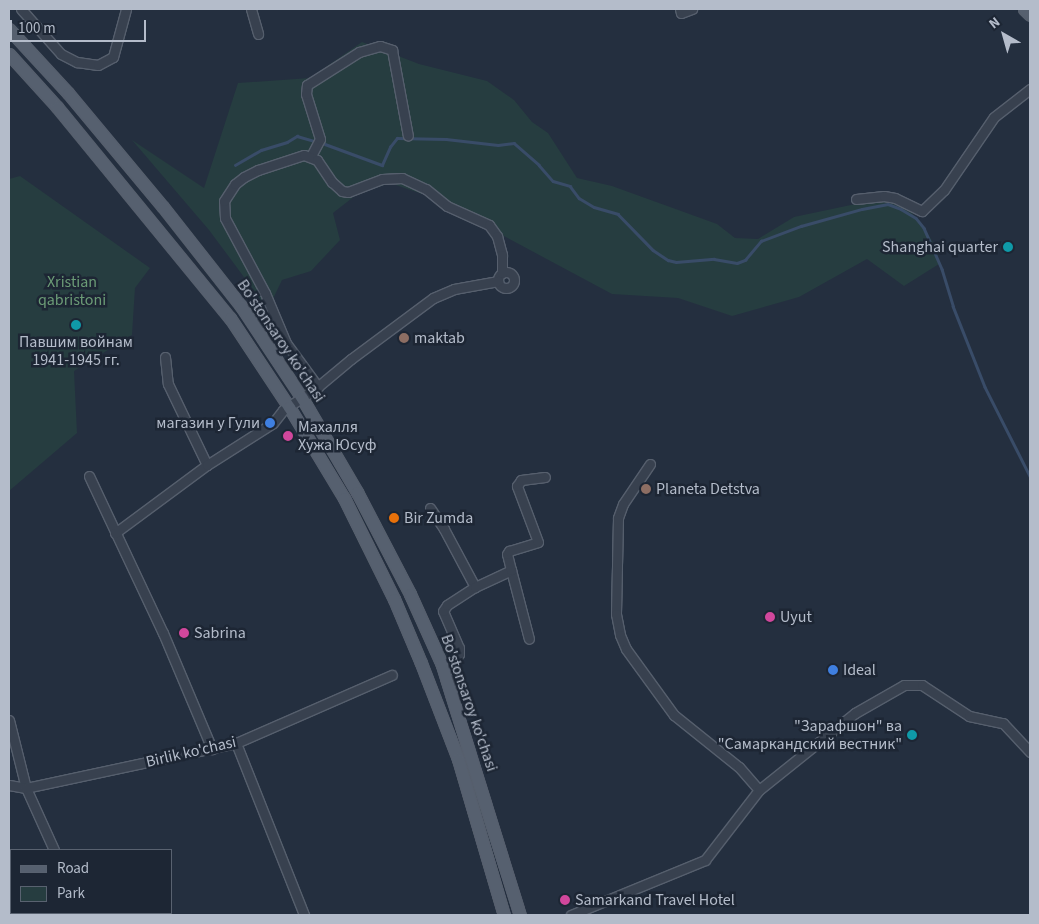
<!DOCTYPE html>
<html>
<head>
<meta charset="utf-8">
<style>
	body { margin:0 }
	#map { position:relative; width:1039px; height:924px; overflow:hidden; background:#242f3f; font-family:"Source Sans 3",sans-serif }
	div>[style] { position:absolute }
	.green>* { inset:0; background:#263d40 }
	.stream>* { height:2.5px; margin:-1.25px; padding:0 1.25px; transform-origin:1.25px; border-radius:1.25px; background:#394c68 }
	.roads { filter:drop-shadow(1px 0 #565f6d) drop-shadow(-1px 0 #565f6d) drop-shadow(0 1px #565f6d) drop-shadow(0 -1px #565f6d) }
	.minor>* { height:9px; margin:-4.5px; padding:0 4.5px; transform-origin:4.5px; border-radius:4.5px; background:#38414f }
	.minor>.ring { margin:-4.5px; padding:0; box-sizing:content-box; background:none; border:9px solid #38414f; border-radius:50% }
	.major>* { height:11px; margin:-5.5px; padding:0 5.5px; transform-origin:5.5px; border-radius:5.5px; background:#56606f }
	.dots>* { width:14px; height:14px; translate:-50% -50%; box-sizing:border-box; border:2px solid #1d2634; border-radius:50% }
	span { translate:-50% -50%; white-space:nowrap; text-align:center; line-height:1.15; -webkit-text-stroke:5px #1d2634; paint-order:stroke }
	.poi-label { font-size:16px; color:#b4bcca }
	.right { translate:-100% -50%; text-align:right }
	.left { translate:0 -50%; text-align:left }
	.park-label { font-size:16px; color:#6b9b76 }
	.street-label { font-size:16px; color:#b4bcca }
	.frame { position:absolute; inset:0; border:10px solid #b4bcca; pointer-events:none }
	.legend { position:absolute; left:10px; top:849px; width:162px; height:65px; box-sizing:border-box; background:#1d2634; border:1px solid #596270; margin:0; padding:6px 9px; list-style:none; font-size:15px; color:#b4bcca }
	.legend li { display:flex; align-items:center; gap:10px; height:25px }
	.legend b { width:25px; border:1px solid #596270 }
	.north { position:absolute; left:979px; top:10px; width:50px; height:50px; -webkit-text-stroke:4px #1d2634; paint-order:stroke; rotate:322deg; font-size:14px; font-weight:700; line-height:20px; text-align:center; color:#b4bcca }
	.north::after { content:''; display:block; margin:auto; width:18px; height:22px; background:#b4bcca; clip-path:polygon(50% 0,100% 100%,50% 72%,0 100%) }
	.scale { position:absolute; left:10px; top:20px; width:136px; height:22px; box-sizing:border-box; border:2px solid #b4bcca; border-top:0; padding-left:6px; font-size:15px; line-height:18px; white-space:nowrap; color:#b4bcca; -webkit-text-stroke:4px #1d2634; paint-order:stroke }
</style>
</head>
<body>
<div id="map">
	<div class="green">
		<i style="clip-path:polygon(362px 42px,419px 64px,487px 81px,514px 100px,532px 122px,548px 133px,577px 178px,612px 186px,717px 224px,735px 238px,758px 239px,794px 217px,884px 198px,906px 207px,922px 224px,937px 249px,939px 264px,904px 286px,867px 259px,799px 297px,732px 316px,678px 298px,612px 294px,431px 197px,390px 183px,356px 195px,333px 213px,340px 240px,311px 271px,282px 280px,272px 301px,264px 304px,209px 230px,132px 140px,204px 188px,238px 83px,310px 78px)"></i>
		<i style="clip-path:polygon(20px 176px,150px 268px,135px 288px,132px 335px,74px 371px,77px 433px,9px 491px,9px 179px)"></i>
	</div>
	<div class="stream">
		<i style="left:325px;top:144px;width:61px;rotate:20.2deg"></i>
		<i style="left:382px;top:165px;width:20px;rotate:-66deg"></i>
		<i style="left:390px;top:147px;width:11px;rotate:-52deg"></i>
		<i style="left:397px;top:138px;width:49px;rotate:1.2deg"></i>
		<i style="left:446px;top:139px;width:52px;rotate:6.6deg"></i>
		<i style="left:498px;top:145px;width:16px;rotate:-7deg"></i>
		<i style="left:514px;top:143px;width:33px;rotate:41deg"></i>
		<i style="left:539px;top:165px;width:21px;rotate:49deg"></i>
		<i style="left:553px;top:181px;width:18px;rotate:16deg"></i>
		<i style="left:570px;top:186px;width:15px;rotate:53deg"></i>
		<i style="left:579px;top:198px;width:17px;rotate:31deg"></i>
		<i style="left:594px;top:207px;width:25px;rotate:16deg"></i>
		<i style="left:618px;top:214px;width:50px;rotate:45.8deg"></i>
		<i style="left:653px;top:250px;width:18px;rotate:34deg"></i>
		<i style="left:668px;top:260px;width:8px;rotate:14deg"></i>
		<i style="left:676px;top:262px;width:38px;rotate:-5deg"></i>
		<i style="left:714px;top:259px;width:23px;rotate:10deg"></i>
		<i style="left:737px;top:263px;width:9px;rotate:-21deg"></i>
		<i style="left:745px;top:260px;width:25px;rotate:-50deg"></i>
		<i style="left:761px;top:241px;width:43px;rotate:-20.6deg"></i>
		<i style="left:801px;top:226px;width:63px;rotate:-15.6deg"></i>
		<i style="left:862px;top:209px;width:26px;rotate:-11deg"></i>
		<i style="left:888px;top:204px;width:14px;rotate:21deg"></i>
		<i style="left:901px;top:209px;width:17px;rotate:31deg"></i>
		<i style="left:916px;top:218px;width:13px;rotate:51deg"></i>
		<i style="left:924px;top:228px;width:45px;rotate:66.3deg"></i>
		<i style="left:942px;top:269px;width:39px;rotate:73deg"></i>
		<i style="left:953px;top:306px;width:87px;rotate:68.4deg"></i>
		<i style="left:985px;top:387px;width:100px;rotate:63.2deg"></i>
		<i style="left:235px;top:165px;width:30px;rotate:-30deg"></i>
		<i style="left:261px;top:150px;width:27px;rotate:-17deg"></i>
		<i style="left:287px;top:142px;width:12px;rotate:-31deg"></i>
		<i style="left:297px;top:136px;width:19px;rotate:16deg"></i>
	</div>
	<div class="roads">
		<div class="minor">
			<i style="left:21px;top:9px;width:60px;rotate:48.4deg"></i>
			<i style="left:61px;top:54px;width:18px;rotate:27deg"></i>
			<i style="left:77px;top:62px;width:21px;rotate:8deg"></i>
			<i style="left:98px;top:65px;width:17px;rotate:-28deg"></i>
			<i style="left:113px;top:57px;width:50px;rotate:-74.8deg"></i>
			<i style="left:251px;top:9px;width:26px;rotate:74deg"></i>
			<i style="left:680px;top:9px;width:4px;rotate:76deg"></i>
			<i style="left:681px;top:13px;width:12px;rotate:-20deg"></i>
			<i style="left:311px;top:156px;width:19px;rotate:-62deg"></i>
			<i style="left:320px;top:139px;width:47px;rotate:-107.3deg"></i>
			<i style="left:306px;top:94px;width:9px;rotate:-84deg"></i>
			<i style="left:307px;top:85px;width:62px;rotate:-32.4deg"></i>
			<i style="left:359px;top:52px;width:22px;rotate:-16deg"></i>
			<i style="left:380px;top:46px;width:13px;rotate:18deg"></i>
			<i style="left:392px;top:50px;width:87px;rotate:79.5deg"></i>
			<i style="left:856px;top:199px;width:28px;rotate:-6deg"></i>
			<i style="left:884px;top:196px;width:11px;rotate:10deg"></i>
			<i style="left:895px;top:198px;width:30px;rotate:26deg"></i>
			<i style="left:922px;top:211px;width:30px;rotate:-44deg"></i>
			<i style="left:944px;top:190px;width:88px;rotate:-55.6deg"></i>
			<i style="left:994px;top:117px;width:46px;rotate:-37.9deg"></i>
			<i class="ring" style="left:498px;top:272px;width:7px;height:7px"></i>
			<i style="left:165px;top:357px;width:27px;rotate:84deg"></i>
			<i style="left:168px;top:384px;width:90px;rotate:64.3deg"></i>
			<i style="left:318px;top:387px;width:54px;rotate:-126deg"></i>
			<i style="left:286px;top:343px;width:54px;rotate:-112.8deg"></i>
			<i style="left:265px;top:293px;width:85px;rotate:-118.1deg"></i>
			<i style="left:225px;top:218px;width:17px;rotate:-93deg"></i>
			<i style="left:224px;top:201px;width:20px;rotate:-57deg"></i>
			<i style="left:235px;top:184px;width:11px;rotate:-38deg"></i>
			<i style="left:244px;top:177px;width:16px;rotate:-27deg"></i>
			<i style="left:258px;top:170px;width:48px;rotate:-18.1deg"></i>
			<i style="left:304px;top:155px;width:14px;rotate:21deg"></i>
			<i style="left:317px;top:160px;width:27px;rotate:56deg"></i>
			<i style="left:332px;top:182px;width:13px;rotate:42deg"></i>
			<i style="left:342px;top:191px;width:6px;rotate:9deg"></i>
			<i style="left:348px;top:192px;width:36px;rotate:-21deg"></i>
			<i style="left:382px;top:179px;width:20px;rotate:-3deg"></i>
			<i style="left:402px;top:178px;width:26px;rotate:25deg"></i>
			<i style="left:426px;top:189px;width:27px;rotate:39deg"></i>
			<i style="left:447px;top:206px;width:46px;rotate:24.3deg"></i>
			<i style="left:489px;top:225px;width:14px;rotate:54deg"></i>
			<i style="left:497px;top:236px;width:20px;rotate:75deg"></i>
			<i style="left:502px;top:255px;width:18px;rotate:90deg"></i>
			<i style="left:650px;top:464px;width:48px;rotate:124deg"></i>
			<i style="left:623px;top:504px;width:15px;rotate:110deg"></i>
			<i style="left:618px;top:518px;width:96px;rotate:91.2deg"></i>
			<i style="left:616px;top:614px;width:21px;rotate:79deg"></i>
			<i style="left:620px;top:635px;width:15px;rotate:67deg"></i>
			<i style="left:626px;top:649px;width:82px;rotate:54deg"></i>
			<i style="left:674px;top:715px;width:83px;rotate:38.7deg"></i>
			<i style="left:739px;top:767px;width:30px;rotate:49deg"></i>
			<i style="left:89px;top:476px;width:174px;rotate:64.8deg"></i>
			<i style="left:163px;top:633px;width:126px;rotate:67.1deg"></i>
			<i style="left:430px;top:508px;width:25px;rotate:56deg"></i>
			<i style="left:444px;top:529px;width:66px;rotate:61.9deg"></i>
			<i style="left:115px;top:533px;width:114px;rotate:-36.5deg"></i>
			<i style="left:207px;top:465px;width:78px;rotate:-32.5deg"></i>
			<i style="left:273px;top:423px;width:16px;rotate:-52deg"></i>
			<i style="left:283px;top:410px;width:38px;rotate:-33deg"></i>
			<i style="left:315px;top:389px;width:47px;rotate:-39.8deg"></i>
			<i style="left:351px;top:359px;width:102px;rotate:-36.6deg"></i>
			<i style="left:433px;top:298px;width:23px;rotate:-23deg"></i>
			<i style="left:454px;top:289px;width:45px;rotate:-10.3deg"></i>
			<i style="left:511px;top:570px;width:71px;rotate:75.4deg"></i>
			<i style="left:442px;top:665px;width:15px;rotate:-23deg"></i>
			<i style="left:456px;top:659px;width:6px;rotate:-59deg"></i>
			<i style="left:459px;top:654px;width:6px;rotate:-90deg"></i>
			<i style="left:459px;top:648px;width:40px;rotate:-113.4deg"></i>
			<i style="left:443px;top:611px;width:7px;rotate:-56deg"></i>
			<i style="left:447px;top:605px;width:33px;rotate:-33deg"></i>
			<i style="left:475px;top:587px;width:40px;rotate:-25deg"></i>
			<i style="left:511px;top:570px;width:16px;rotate:-104deg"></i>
			<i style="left:507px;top:554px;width:4px;rotate:-56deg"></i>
			<i style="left:509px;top:551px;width:30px;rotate:-17deg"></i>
			<i style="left:538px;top:542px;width:60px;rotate:-110.6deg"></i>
			<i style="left:517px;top:486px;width:7px;rotate:-56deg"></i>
			<i style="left:521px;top:480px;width:24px;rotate:-7deg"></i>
			<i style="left:9px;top:720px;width:70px;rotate:76deg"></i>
			<i style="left:26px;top:788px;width:68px;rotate:65.7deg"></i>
			<i style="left:236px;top:743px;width:185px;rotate:68.4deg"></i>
			<i style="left:9px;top:785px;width:17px;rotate:10deg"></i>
			<i style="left:26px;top:788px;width:215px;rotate:-12.1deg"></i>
			<i style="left:236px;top:743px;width:170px;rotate:-23.6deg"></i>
			<i style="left:80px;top:913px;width:2px;rotate:63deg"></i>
			<i style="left:571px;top:915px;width:145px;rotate:-22.3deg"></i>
			<i style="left:705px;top:860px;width:88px;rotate:-52.4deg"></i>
			<i style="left:759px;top:790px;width:123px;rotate:-38.7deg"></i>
			<i style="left:855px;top:713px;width:56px;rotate:-29.7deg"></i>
			<i style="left:904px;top:685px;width:18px"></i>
			<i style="left:922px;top:685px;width:56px;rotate:33.4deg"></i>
			<i style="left:969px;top:716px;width:35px;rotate:12deg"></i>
			<i style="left:1003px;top:723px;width:40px;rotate:47deg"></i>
		</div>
		<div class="major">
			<i style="left:1024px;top:9px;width:8px;rotate:45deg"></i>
			<i style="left:9px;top:29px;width:87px;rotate:47.3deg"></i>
			<i style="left:68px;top:93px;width:148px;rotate:50.2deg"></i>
			<i style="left:163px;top:207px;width:126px;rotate:51.8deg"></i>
			<i style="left:241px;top:306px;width:110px;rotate:56.5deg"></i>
			<i style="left:302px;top:398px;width:109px;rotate:59.7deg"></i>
			<i style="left:357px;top:492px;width:115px;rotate:62.5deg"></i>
			<i style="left:410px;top:594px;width:78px;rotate:65.7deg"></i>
			<i style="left:442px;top:665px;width:262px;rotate:72.7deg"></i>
			<i style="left:9px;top:54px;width:72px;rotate:47.8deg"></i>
			<i style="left:57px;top:107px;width:273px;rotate:50.7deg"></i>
			<i style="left:230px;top:318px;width:107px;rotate:56.5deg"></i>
			<i style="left:289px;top:407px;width:106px;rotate:58.9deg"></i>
			<i style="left:344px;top:498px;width:113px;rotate:63.7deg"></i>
			<i style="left:394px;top:599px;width:69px;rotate:67.1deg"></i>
			<i style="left:421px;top:663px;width:103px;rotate:68.9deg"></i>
			<i style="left:458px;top:759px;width:163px;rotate:73.6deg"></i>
		</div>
	</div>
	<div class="dots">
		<i style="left:1008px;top:247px;background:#0f9aa8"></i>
		<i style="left:76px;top:325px;background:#0f9aa8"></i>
		<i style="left:404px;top:338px;background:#8d6e63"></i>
		<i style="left:270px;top:423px;background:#3f7fe0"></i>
		<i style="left:288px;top:436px;background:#d1479c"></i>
		<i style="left:646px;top:489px;background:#8d6e63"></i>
		<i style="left:394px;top:518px;background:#e8710a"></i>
		<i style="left:770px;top:617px;background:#d1479c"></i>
		<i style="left:184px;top:633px;background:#d1479c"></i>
		<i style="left:833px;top:670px;background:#3f7fe0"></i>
		<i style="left:912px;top:735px;background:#0f9aa8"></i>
		<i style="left:565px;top:900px;background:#d1479c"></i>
	</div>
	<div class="poi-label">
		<span class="right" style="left:998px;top:247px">Shanghai quarter</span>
		<span class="left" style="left:414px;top:338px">maktab</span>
		<span style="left:76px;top:351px">Павшим войнам<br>1941-1945 гг.</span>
		<span class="right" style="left:260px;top:423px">магазин у Гули</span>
		<span class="left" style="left:298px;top:436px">Махалля<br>Хужа Юсуф</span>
		<span class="left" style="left:656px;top:489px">Planeta Detstva</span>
		<span class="left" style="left:404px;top:518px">Bir Zumda</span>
		<span class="left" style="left:780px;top:617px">Uyut</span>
		<span class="left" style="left:194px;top:633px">Sabrina</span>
		<span class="left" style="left:843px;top:670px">Ideal</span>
		<span class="right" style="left:902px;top:735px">"Зарафшон" ва<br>"Самаркандский вестник"</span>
		<span class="left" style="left:575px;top:900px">Samarkand Travel Hotel</span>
	</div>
	<div class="park-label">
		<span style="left:72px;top:291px">Xristian<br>qabristoni</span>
	</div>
	<div class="street-label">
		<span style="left:281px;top:341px;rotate:56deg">Bo'stonsaroy ko'chasi</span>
		<span style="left:469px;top:703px;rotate:71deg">Bo'stonsaroy ko'chasi</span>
		<span style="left:191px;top:752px;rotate:-13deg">Birlik ko'chasi</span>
	</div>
	<div class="frame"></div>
	<ul class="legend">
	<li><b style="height:6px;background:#56606f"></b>Road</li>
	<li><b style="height:14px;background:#263d40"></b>Park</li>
	</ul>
	<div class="north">N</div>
	<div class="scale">100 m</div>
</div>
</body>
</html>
